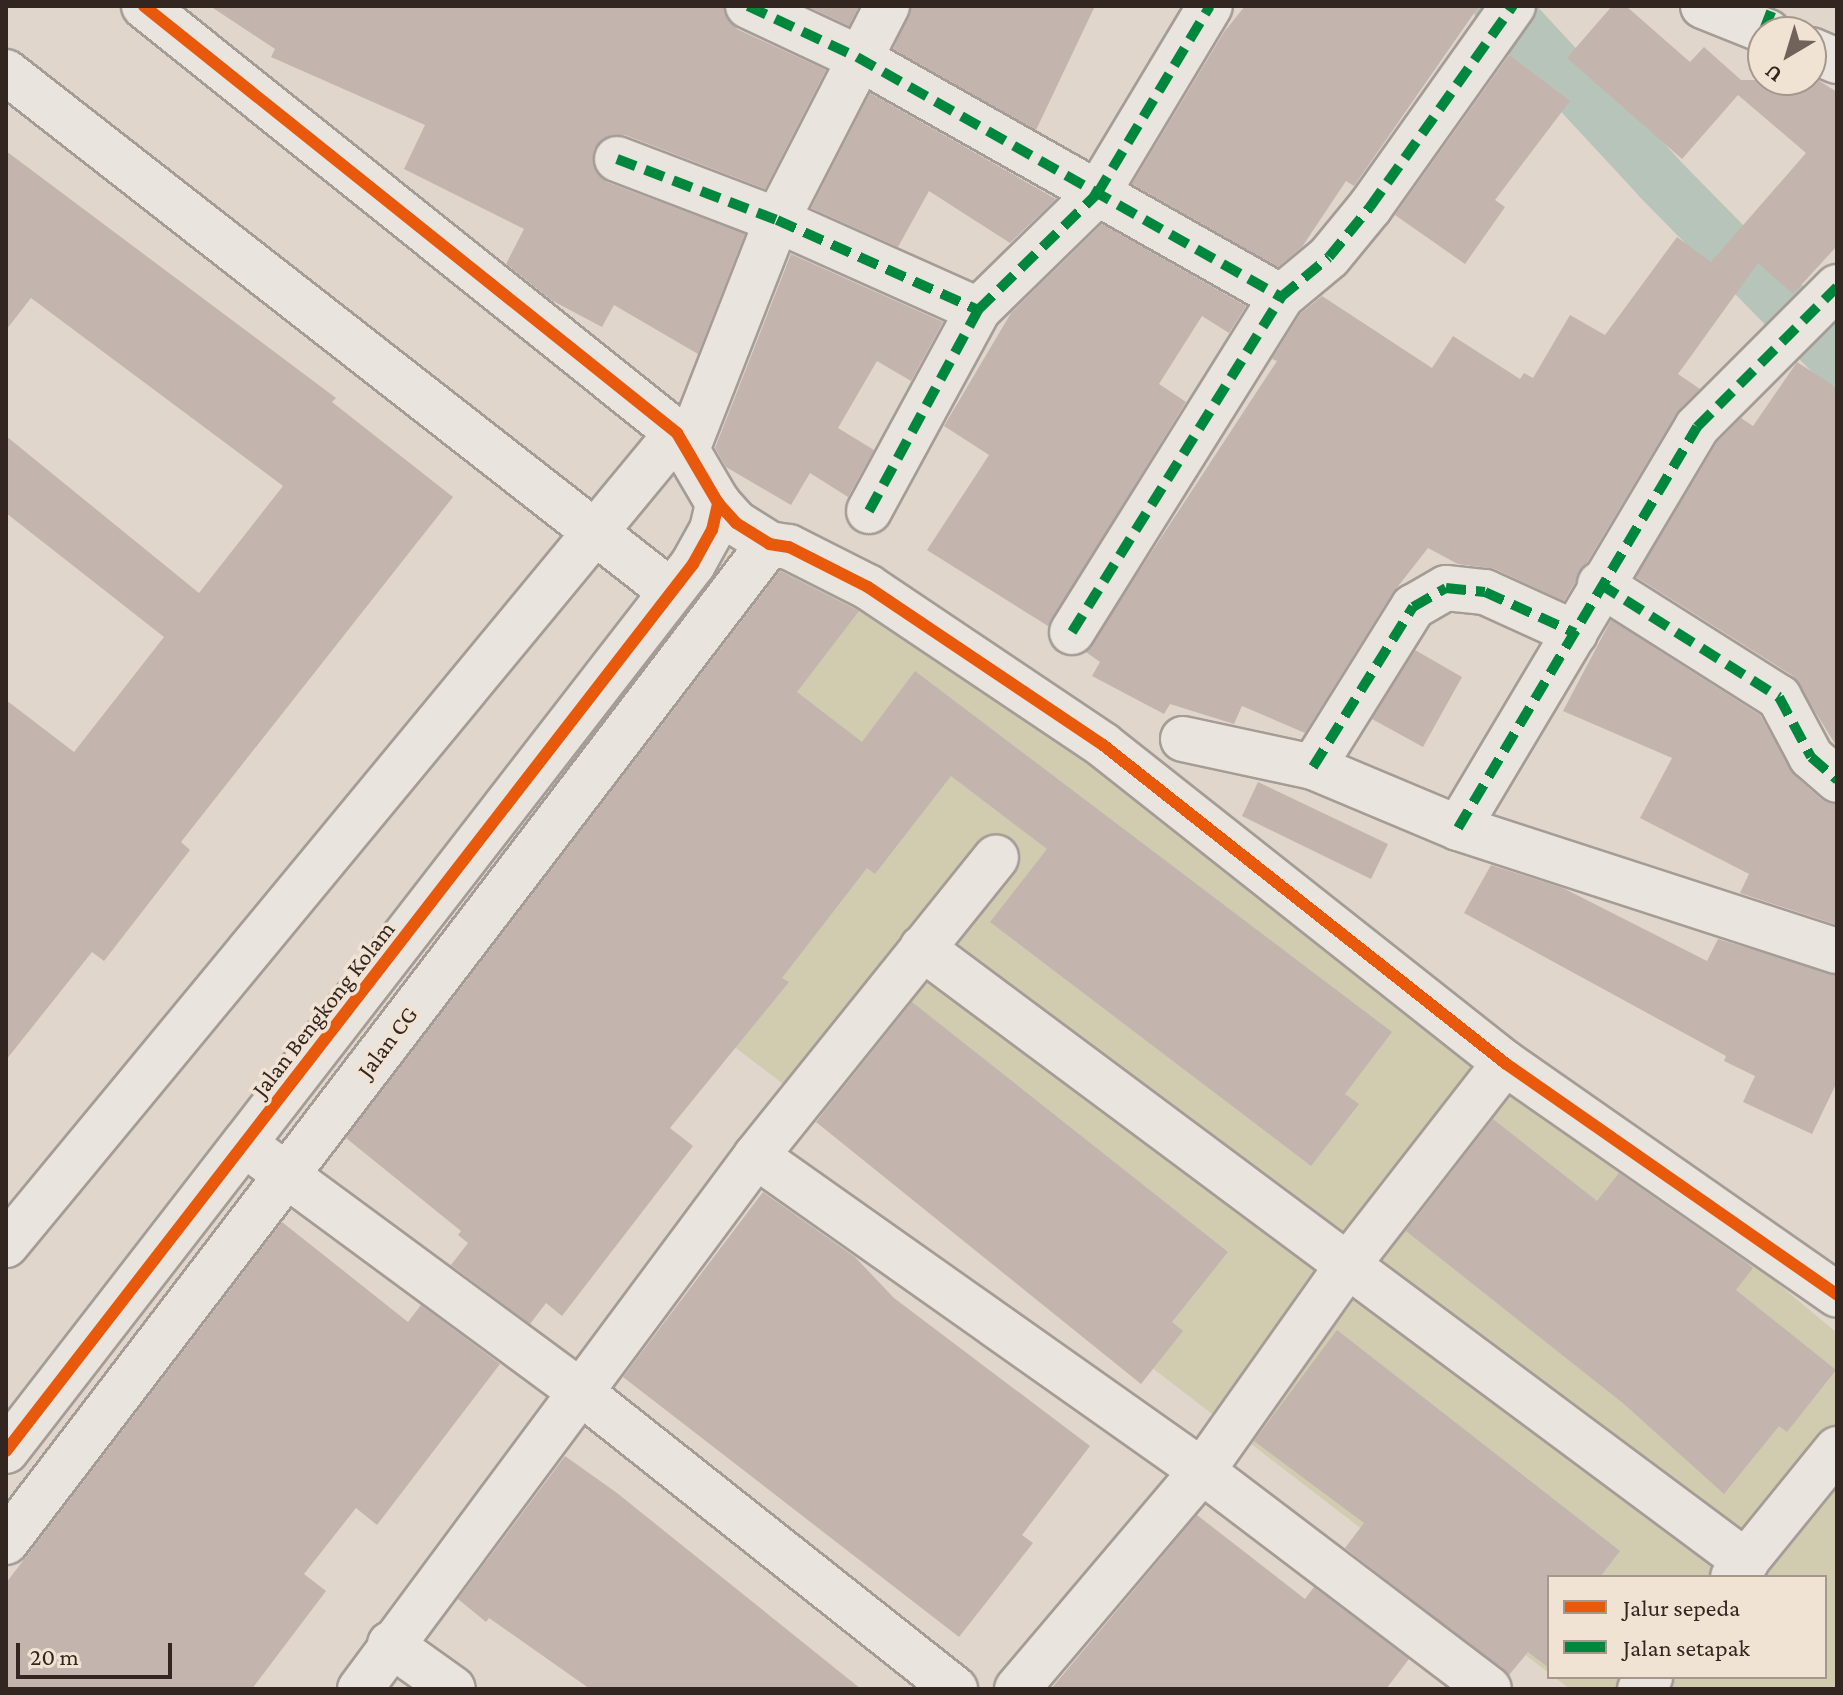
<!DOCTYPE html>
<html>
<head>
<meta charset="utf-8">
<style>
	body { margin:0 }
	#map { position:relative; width:1843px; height:1695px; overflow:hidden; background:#e0d6cc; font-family:"Crimson Pro",serif }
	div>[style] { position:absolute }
	.green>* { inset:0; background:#d1cbb0 }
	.canal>* { height:54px; margin:-27px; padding:0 27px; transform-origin:27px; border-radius:27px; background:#b7c4b9 }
	.building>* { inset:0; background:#c3b5ae }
	.roads { filter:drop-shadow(2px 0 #a59c96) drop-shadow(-2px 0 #a59c96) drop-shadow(0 2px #a59c96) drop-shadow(0 -2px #a59c96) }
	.minor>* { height:44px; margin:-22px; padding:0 22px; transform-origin:22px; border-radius:22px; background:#e9e4dd }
	.tertiary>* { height:44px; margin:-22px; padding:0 22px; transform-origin:22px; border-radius:22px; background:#e9e4dd }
	.quiet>* { height:10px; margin-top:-5px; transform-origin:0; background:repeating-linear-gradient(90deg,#00873e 0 20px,transparent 0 30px) }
	.cycleway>* { height:12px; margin:-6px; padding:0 6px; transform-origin:6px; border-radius:6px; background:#e8590c }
	span { translate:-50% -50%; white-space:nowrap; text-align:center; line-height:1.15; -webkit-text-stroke:7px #f1e3d3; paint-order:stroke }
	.street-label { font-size:24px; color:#33251f }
	.frame { position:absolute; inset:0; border:8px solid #33251f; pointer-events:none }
	.legend { position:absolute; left:1547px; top:1575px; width:280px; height:104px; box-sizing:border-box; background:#f1e3d3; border:2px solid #a5978b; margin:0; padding:10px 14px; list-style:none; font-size:24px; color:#33251f }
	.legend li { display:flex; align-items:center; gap:16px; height:40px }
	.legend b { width:40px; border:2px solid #a5978b }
	.north { position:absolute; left:1747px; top:16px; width:80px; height:80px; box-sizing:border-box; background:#f1e3d3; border:2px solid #a5978b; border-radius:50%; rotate:218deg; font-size:22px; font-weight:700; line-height:32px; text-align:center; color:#33251f }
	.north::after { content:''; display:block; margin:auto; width:28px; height:36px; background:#70635c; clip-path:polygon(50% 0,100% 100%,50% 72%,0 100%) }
	.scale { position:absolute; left:16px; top:1643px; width:156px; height:36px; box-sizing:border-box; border:4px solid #33251f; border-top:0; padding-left:10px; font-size:24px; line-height:28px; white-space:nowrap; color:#33251f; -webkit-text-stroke:6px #f1e3d3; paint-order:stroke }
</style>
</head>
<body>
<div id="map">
	<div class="green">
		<i style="clip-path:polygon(775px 524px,1249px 841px,1837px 1333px,1837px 1689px,1570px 1689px,1554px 1677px,1825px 1677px,1825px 1577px,1549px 1577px,1549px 1673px,506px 871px)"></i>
	</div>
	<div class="canal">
		<i style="left:1500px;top:6px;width:234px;rotate:47.2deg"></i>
		<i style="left:1659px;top:178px;width:254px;rotate:45.5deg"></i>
	</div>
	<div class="building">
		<i style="clip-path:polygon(210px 6px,723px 6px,737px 29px,826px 70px,765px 189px,625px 135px,612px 135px,594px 149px,593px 164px,607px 182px,745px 234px,698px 354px,614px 305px,602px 327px,551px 300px,506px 264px,524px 229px,404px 169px,425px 125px,271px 57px,275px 49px)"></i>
		<i style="clip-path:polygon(807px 6px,859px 6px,849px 26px)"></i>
		<i style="clip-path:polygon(912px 6px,1095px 6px,1036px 130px,893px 49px)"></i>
		<i style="clip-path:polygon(1245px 6px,1479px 6px,1354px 186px,1346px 181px,1302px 247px,1278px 267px,1132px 184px,1224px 32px)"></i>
		<i style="clip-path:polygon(1612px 6px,1626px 6px,1690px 62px,1704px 47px,1741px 80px,1818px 80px,1837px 92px,1837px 246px,1793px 294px,1758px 263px,1678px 374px,1700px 389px,1676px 414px,1564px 601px,1495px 569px,1458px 564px,1428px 548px,1392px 594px,1305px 733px,1242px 706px,1234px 724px,1170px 704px,1164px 714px,1092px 676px,1100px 662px,1086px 652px,1277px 361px,1272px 359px,1300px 314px,1322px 296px,1432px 368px,1453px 336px,1520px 379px,1524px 373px,1533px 378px,1570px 315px,1605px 335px,1677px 237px,1711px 262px,1806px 153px,1738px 95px,1682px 159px,1567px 58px)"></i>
		<i style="clip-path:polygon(1509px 55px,1570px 101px,1495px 200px,1505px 207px,1465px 264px,1395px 215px)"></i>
		<i style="clip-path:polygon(870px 93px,1056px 199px,1010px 243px,929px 191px,898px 247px,811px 208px)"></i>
		<i style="clip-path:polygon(6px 151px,336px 398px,332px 402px,453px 497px,181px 842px,190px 850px,104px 961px,92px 952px,6px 1060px,6px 700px,74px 752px,164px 637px,6px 513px,6px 436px,199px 593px,283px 486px,31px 298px,6px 330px)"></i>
		<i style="clip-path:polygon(1102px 224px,1246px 306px,1229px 333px,1202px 316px,1159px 384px,1186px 402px,1048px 626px,927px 550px,989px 455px,944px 426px,1011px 313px)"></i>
		<i style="clip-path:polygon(791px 254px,943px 322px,911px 381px,877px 361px,838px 428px,874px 450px,848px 497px,810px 473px,791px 505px,726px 467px,715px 448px)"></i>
		<i style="clip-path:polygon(1797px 362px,1837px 388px,1837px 747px,1793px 676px,1636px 577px,1717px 442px,1741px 418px,1753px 426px)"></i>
		<i style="clip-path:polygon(780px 571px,859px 611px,797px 692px,862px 742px,915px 671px,1392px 1032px,1345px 1094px,1359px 1104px,1311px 1166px,990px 922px,1047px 849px,951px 776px,875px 874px,867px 868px,782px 978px,789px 982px,670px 1128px,693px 1146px,562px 1316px,546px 1303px,530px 1324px,451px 1265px,468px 1243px,458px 1235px,461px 1231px,346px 1138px)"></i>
		<i style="clip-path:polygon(1611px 620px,1760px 715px,1794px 775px,1821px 799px,1837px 804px,1837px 925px,1740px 893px,1749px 874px,1640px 818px,1672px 758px,1563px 711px)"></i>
		<i style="clip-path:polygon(1415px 650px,1462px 677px,1423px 747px,1372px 719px)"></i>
		<i style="clip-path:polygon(1258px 782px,1388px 844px,1371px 879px,1242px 816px)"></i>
		<i style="clip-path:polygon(1491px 865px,1563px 888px,1707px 961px,1718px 939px,1837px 975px,1837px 1082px,1812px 1134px,1743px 1102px,1755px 1076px,1724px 1061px,1726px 1056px,1464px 913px)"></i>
		<i style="clip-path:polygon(912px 1002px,1228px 1252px,1172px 1322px,1183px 1331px,1141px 1384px,816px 1122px)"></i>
		<i style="clip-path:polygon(1493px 1119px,1597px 1201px,1619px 1173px,1746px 1262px,1753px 1268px,1736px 1290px,1836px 1370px,1787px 1432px,1779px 1426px,1724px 1494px,1624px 1404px,1406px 1231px)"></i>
		<i style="clip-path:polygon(763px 1192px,855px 1257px,894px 1298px,1090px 1446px,1022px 1535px,1033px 1543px,959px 1637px,623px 1377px)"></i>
		<i style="clip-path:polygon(282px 1222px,408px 1322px,421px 1305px,500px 1364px,377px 1525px,356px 1508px,304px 1574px,326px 1591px,252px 1689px,6px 1689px,6px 1583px)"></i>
		<i style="clip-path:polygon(1337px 1330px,1620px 1551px,1600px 1577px,1549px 1577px,1549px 1668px,1528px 1652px,1509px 1675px,1345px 1548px,1364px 1523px,1254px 1441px)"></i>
		<i style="clip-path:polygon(565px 1456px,617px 1493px,861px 1689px,590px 1689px,489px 1618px,486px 1622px,458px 1599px)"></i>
		<i style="clip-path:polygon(1197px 1515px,1305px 1599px,1314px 1587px,1409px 1659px,1386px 1689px,1051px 1689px)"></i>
	</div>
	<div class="roads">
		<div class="minor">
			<i style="left:748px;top:6px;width:120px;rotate:25.1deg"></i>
			<i style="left:857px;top:57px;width:487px;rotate:29.5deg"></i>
			<i style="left:1703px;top:6px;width:70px;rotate:21.8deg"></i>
			<i style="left:1811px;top:50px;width:28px;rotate:23deg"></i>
			<i style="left:6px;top:72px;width:841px;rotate:38deg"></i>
			<i style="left:617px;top:159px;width:171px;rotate:20.9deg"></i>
			<i style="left:777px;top:220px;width:220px;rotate:24.1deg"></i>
			<i style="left:978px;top:310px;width:166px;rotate:-44.3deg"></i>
			<i style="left:1097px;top:194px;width:219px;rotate:-59deg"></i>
			<i style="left:688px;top:447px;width:244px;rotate:-68.6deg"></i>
			<i style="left:777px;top:220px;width:241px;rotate:-62.8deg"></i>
			<i style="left:718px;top:503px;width:27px;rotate:48deg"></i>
			<i style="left:736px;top:523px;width:39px;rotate:32deg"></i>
			<i style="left:769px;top:544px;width:20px;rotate:9deg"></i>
			<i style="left:789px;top:547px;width:89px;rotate:26.9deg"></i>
			<i style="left:868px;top:587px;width:283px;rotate:33.9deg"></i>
			<i style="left:1103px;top:745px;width:513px;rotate:38.35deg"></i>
			<i style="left:1505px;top:1063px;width:405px;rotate:34.9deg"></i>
			<i style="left:869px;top:511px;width:229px;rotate:-61.5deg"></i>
			<i style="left:1600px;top:584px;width:212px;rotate:32.3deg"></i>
			<i style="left:1779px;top:697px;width:68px;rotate:61.9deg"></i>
			<i style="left:1811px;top:757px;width:35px;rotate:41deg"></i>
			<i style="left:1072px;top:632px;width:395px;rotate:-58deg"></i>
			<i style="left:1281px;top:297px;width:62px;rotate:-39.8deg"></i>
			<i style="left:1329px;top:257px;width:65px;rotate:-50.6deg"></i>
			<i style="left:1370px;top:207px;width:247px;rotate:-54.6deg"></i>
			<i style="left:1183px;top:739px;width:133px;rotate:12.2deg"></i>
			<i style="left:1313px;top:767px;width:157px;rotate:22.8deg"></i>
			<i style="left:1458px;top:828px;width:398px;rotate:18deg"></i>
			<i style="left:1313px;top:767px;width:189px;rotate:-58deg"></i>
			<i style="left:1413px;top:607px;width:38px;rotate:-30deg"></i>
			<i style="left:1446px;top:588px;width:39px;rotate:6deg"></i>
			<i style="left:1485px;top:592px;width:99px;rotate:24.5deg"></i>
			<i style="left:1458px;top:828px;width:467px;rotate:-59.2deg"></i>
			<i style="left:1697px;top:427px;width:198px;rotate:-45deg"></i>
			<i style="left:922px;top:948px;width:1028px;rotate:36.69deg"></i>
			<i style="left:756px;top:1156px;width:546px;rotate:35.23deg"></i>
			<i style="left:1202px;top:1471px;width:360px;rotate:37.2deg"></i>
			<i style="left:262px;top:1157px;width:394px;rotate:36.4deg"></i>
			<i style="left:579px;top:1391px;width:480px;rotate:38.4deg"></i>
			<i style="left:6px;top:1245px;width:1053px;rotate:-50.43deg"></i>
			<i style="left:6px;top:1542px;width:1256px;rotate:-52.6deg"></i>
			<i style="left:1733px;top:1577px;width:165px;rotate:-50.9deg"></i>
			<i style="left:390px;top:1644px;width:77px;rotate:35.5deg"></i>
			<i style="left:360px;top:1689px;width:664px;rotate:-53.39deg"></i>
			<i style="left:756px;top:1156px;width:383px;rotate:-51.2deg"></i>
			<i style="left:1017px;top:1689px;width:286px;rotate:-49.7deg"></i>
			<i style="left:1202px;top:1471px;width:256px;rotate:-54.7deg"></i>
			<i style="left:1350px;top:1262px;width:252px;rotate:-52.1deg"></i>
			<i style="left:1640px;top:1689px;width:16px;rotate:-50deg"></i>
		</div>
		<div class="tertiary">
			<i style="left:6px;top:1451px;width:1122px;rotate:-52.24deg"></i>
			<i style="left:693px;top:564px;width:39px;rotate:-61deg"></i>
			<i style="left:712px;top:530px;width:28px;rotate:-77deg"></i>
			<i style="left:718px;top:503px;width:81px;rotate:-120.4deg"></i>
			<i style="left:677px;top:433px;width:683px;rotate:-141.3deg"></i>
		</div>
	</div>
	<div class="quiet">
		<i style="left:748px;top:6px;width:120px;rotate:25.1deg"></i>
		<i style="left:857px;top:57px;width:487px;rotate:29.5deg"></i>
		<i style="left:1764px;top:30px;width:26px;rotate:-69deg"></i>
		<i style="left:617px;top:159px;width:171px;rotate:20.9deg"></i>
		<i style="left:777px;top:220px;width:220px;rotate:24.1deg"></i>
		<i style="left:978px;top:310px;width:166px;rotate:-44.3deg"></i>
		<i style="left:1097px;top:194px;width:219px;rotate:-59deg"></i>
		<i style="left:869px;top:511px;width:229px;rotate:-61.5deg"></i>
		<i style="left:1600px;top:584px;width:212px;rotate:32.3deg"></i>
		<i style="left:1779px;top:697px;width:68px;rotate:61.9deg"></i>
		<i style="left:1811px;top:757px;width:35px;rotate:41deg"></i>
		<i style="left:1072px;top:632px;width:395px;rotate:-58deg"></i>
		<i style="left:1281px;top:297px;width:62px;rotate:-39.8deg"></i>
		<i style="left:1329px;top:257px;width:65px;rotate:-50.6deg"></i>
		<i style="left:1370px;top:207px;width:247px;rotate:-54.6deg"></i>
		<i style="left:1313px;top:767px;width:189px;rotate:-58deg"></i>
		<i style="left:1413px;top:607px;width:38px;rotate:-30deg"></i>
		<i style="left:1446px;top:588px;width:39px;rotate:6deg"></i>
		<i style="left:1485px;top:592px;width:99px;rotate:24.5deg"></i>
		<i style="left:1458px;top:828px;width:467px;rotate:-59.2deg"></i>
		<i style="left:1697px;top:427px;width:198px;rotate:-45deg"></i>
	</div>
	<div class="cycleway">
		<i style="left:718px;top:503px;width:27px;rotate:48deg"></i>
		<i style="left:736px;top:523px;width:39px;rotate:32deg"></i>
		<i style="left:769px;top:544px;width:20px;rotate:9deg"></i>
		<i style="left:789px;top:547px;width:89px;rotate:26.9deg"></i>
		<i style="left:868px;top:587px;width:283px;rotate:33.9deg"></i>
		<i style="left:1103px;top:745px;width:513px;rotate:38.35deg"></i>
		<i style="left:1505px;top:1063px;width:405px;rotate:34.9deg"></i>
		<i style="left:6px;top:1451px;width:1122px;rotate:-52.24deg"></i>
		<i style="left:693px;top:564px;width:39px;rotate:-61deg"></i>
		<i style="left:712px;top:530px;width:28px;rotate:-77deg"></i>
		<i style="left:718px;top:503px;width:81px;rotate:-120.4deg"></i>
		<i style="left:677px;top:433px;width:683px;rotate:-141.3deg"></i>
	</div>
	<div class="street-label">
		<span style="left:323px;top:1009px;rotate:-52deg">Jalan Bengkong Kolam</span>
		<span style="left:387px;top:1042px;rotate:-53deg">Jalan CG</span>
	</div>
	<div class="frame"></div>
	<ul class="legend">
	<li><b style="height:10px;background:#e8590c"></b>Jalur sepeda</li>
	<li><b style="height:10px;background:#00873e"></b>Jalan setapak</li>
	</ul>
	<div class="north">U</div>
	<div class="scale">20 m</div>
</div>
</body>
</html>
